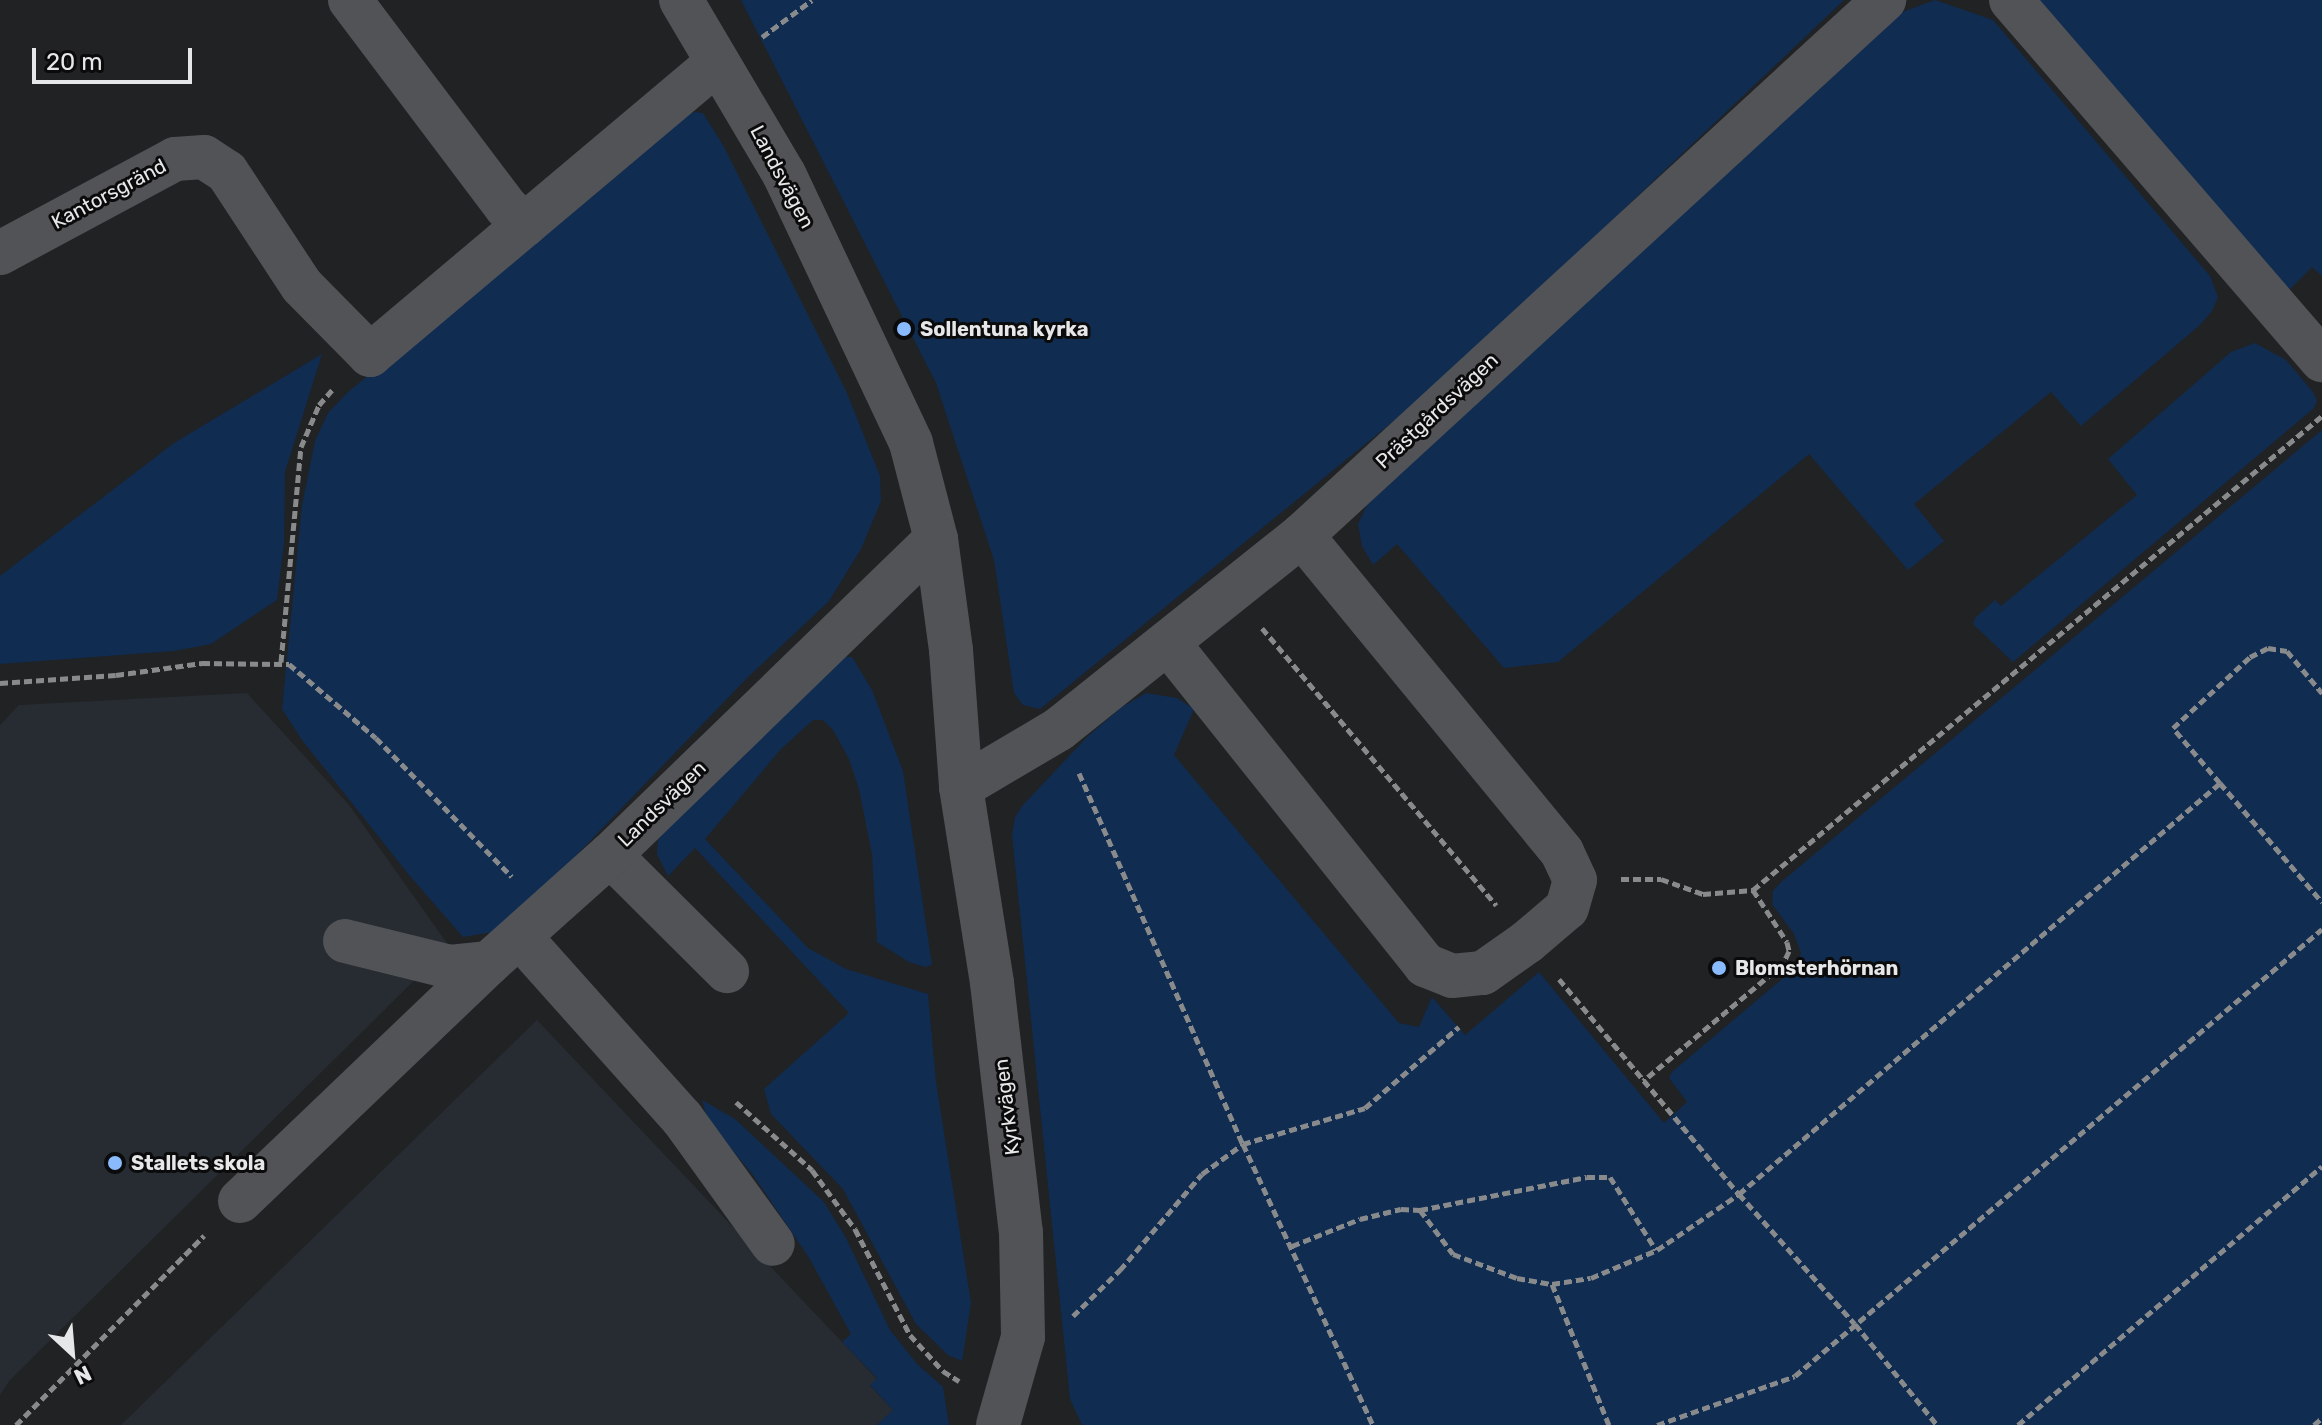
<!DOCTYPE html>
<html>
<head>
<meta charset="utf-8">
<style>
	body { margin:0 }
	#map { position:relative; width:2322px; height:1425px; overflow:hidden; background:#202224; font-family:Rubik,sans-serif }
	div>[style] { position:absolute }
	.built>* { inset:0; background:#272c33 }
	.green>* { inset:0; background:#102c51 }
	.path>* { height:5px; margin-top:-2.5px; transform-origin:0; background:repeating-linear-gradient(90deg,#888a8c 0 8px,transparent 0 12px) }
	.minor>* { height:44px; margin:-22px; padding:0 22px; transform-origin:22px; border-radius:22px; background:#515356 }
	.dots>* { width:22px; height:22px; translate:-50% -50%; box-sizing:border-box; border:4px solid #0b0b0c; border-radius:50% }
	span { translate:-50% -50%; white-space:nowrap; text-align:center; line-height:1.15; -webkit-text-stroke:6px #0b0b0c; paint-order:stroke }
	.street-label { font-size:20px; color:#e6e7e9 }
	.poi-label { font-size:20px; color:#e6e7e9; font-weight:700 }
	.left { translate:0 -50%; text-align:left }
	.north { position:absolute; left:32px; top:1313px; width:80px; height:80px; -webkit-text-stroke:6px #0b0b0c; paint-order:stroke; rotate:154deg; font-size:22px; font-weight:700; line-height:32px; text-align:center; color:#e6e7e9 }
	.north::after { content:''; display:block; margin:auto; width:28px; height:36px; background:#e6e7e9; clip-path:polygon(50% 0,100% 100%,50% 72%,0 100%) }
	.scale { position:absolute; left:32px; top:48px; width:160px; height:36px; box-sizing:border-box; border:4px solid #e6e7e9; border-top:0; padding-left:10px; font-size:24px; line-height:28px; white-space:nowrap; color:#e6e7e9; -webkit-text-stroke:6px #0b0b0c; paint-order:stroke }
</style>
</head>
<body>
<div id="map">
	<div class="built">
		<i style="clip-path:polygon(247px 693px,349px 805px,449px 946px,10px 1380px,0 1395px,0 725px,19px 705px)"></i>
		<i style="clip-path:polygon(537px 1020px,877px 1379px,870px 1386px,893px 1410px,877px 1425px,121px 1425px)"></i>
	</div>
	<div class="green">
		<i style="clip-path:polygon(741px 0,1844px 0,1444px 380px,1040px 709px,1023px 705px,1014px 693px,994px 560px,936px 383px)"></i>
		<i style="clip-path:polygon(1935px 0,1993px 20px,2210px 276px,2218px 297px,2212px 311px,2200px 325px,2081px 426px,2051px 392px,1914px 504px,1944px 541px,1908px 570px,1809px 454px,1558px 662px,1504px 668px,1397px 544px,1373px 565px,1362px 546px,1358px 524px,1367px 505px,1886px 18px)"></i>
		<i style="clip-path:polygon(2033px 0,2322px 0,2322px 276px,2312px 267px,2285px 294px)"></i>
		<i style="clip-path:polygon(694px 112px,703px 113px,723px 145px,847px 393px,880px 476px,881px 501px,861px 549px,829px 601px,747px 678px,563px 869px,493px 932px,463px 937px,409px 875px,302px 740px,282px 709px,302px 505px,315px 441px,328px 413px,347px 393px,672px 123px)"></i>
		<i style="clip-path:polygon(2255px 343px,2286px 360px,2313px 392px,2317px 401px,2314px 408px,2013px 662px,1973px 624px,1975px 618px,1995px 600px,2001px 606px,2137px 495px,2108px 459px,2231px 352px)"></i>
		<i style="clip-path:polygon(322px 354px,285px 472px,284px 543px,277px 600px,211px 644px,174px 651px,0 664px,0 576px,174px 443px)"></i>
		<i style="clip-path:polygon(2322px 430px,2322px 1425px,1082px 1425px,1070px 1399px,1012px 835px,1015px 817px,1023px 805px,1088px 736px,1122px 707px,1146px 693px,1177px 698px,1194px 709px,1174px 755px,1399px 1023px,1419px 1027px,1432px 997px,1465px 1035px,1539px 972px,1664px 1123px,1687px 1102px,1669px 1078px,1672px 1072px,1795px 968px,1801px 953px,1794px 934px,1772px 904px,1773px 891px,1780px 883px)"></i>
		<i style="clip-path:polygon(838px 657px,852px 657px,872px 690px,903px 771px,932px 965px,925px 967px,909px 962px,877px 942px,872px 854px,859px 789px,849px 759px,833px 730px,823px 720px,813px 720px,781px 749px,705px 839px,808px 948px,846px 969px,928px 994px,936px 1082px,971px 1303px,962px 1361px,948px 1355px,916px 1324px,843px 1189px,771px 1114px,764px 1089px,849px 1013px,695px 848px,668px 876px,657px 854px,658px 840px,687px 805px)"></i>
		<i style="clip-path:polygon(702px 1100px,735px 1119px,824px 1202px,846px 1238px,890px 1330px,917px 1364px,943px 1387px,949px 1425px,877px 1425px,893px 1410px,870px 1385px,877px 1378px,842px 1342px,851px 1334px,808px 1256px,753px 1175px,708px 1121px)"></i>
	</div>
	<div class="path">
		<i style="left:762px;top:37px;width:62px;rotate:-36.5deg"></i>
		<i style="left:1262px;top:628px;width:363px;rotate:49.8deg"></i>
		<i style="left:281px;top:662px;width:216px;rotate:-84.7deg"></i>
		<i style="left:301px;top:447px;width:46px;rotate:-66.8deg"></i>
		<i style="left:319px;top:405px;width:23px;rotate:-49deg"></i>
		<i style="left:0;top:683px;width:116px;rotate:-3.9deg"></i>
		<i style="left:116px;top:675px;width:87px;rotate:-7.9deg"></i>
		<i style="left:202px;top:663px;width:87px;rotate:0.7deg"></i>
		<i style="left:289px;top:664px;width:114px;rotate:40.4deg"></i>
		<i style="left:376px;top:738px;width:194px;rotate:45.6deg"></i>
		<i style="left:1079px;top:773px;width:406px;rotate:66.2deg"></i>
		<i style="left:1243px;top:1144px;width:310px;rotate:65.2deg"></i>
		<i style="left:2220px;top:783px;width:72px;rotate:-130.5deg"></i>
		<i style="left:2173px;top:728px;width:105px;rotate:-42.7deg"></i>
		<i style="left:2250px;top:657px;width:20px;rotate:-27deg"></i>
		<i style="left:2268px;top:648px;width:19px;rotate:9deg"></i>
		<i style="left:2287px;top:651px;width:55px;rotate:50.2deg"></i>
		<i style="left:1621px;top:879px;width:40px"></i>
		<i style="left:1661px;top:879px;width:45px;rotate:19.7deg"></i>
		<i style="left:1703px;top:894px;width:50px;rotate:-4.6deg"></i>
		<i style="left:1753px;top:890px;width:62px;rotate:56.8deg"></i>
		<i style="left:1787px;top:942px;width:9px;rotate:77deg"></i>
		<i style="left:1789px;top:951px;width:14px;rotate:115deg"></i>
		<i style="left:1783px;top:964px;width:182px;rotate:140.1deg"></i>
		<i style="left:1753px;top:890px;width:741px;rotate:-39.8deg"></i>
		<i style="left:1559px;top:979px;width:280px;rotate:50.1deg"></i>
		<i style="left:1739px;top:1194px;width:174px;rotate:48.3deg"></i>
		<i style="left:1855px;top:1324px;width:130px;rotate:50.9deg"></i>
		<i style="left:736px;top:1102px;width:102px;rotate:41.8deg"></i>
		<i style="left:812px;top:1170px;width:73px;rotate:53.9deg"></i>
		<i style="left:855px;top:1229px;width:119px;rotate:62.6deg"></i>
		<i style="left:910px;top:1335px;width:49px;rotate:47.5deg"></i>
		<i style="left:943px;top:1371px;width:19px;rotate:32deg"></i>
		<i style="left:1420px;top:1210px;width:170px;rotate:-11.2deg"></i>
		<i style="left:1587px;top:1177px;width:23px"></i>
		<i style="left:1610px;top:1177px;width:86px;rotate:57.8deg"></i>
		<i style="left:1292px;top:1246px;width:73px;rotate:-21.7deg"></i>
		<i style="left:1360px;top:1219px;width:42px;rotate:-13.7deg"></i>
		<i style="left:1401px;top:1209px;width:19px;rotate:3deg"></i>
		<i style="left:1420px;top:1210px;width:55px;rotate:53.1deg"></i>
		<i style="left:1453px;top:1254px;width:68px;rotate:20.6deg"></i>
		<i style="left:1517px;top:1278px;width:36px;rotate:10deg"></i>
		<i style="left:1552px;top:1284px;width:39px;rotate:-9deg"></i>
		<i style="left:1591px;top:1278px;width:72px;rotate:-23deg"></i>
		<i style="left:1657px;top:1250px;width:99px;rotate:-34.3deg"></i>
		<i style="left:1739px;top:1194px;width:633px;rotate:-40.51deg"></i>
		<i style="left:2220px;top:783px;width:157px;rotate:49.4deg"></i>
		<i style="left:1552px;top:1284px;width:152px;rotate:68deg"></i>
		<i style="left:1073px;top:1316px;width:66px;rotate:-44.4deg"></i>
		<i style="left:1120px;top:1270px;width:126px;rotate:-49.5deg"></i>
		<i style="left:1202px;top:1174px;width:51px;rotate:-36.2deg"></i>
		<i style="left:1243px;top:1144px;width:127px;rotate:-16.4deg"></i>
		<i style="left:1365px;top:1108px;width:124px;rotate:-40.8deg"></i>
		<i style="left:16px;top:1425px;width:267px;rotate:-45.2deg"></i>
		<i style="left:1657px;top:1425px;width:146px;rotate:-19.5deg"></i>
		<i style="left:1795px;top:1376px;width:691px;rotate:-40.3deg"></i>
		<i style="left:2018px;top:1425px;width:399px;rotate:-40.4deg"></i>
		<i style="left:2314px;top:1425px;width:11px;rotate:-41deg"></i>
	</div>
	<div class="minor">
		<i style="left:350px;top:0;width:259px;rotate:53deg"></i>
		<i style="left:506px;top:207px;width:26px;rotate:43deg"></i>
		<i style="left:681px;top:0;width:202px;rotate:59.4deg"></i>
		<i style="left:784px;top:174px;width:297px;rotate:64.7deg"></i>
		<i style="left:911px;top:443px;width:99px;rotate:75.4deg"></i>
		<i style="left:936px;top:539px;width:112px;rotate:82.3deg"></i>
		<i style="left:951px;top:650px;width:137px;rotate:85.8deg"></i>
		<i style="left:961px;top:787px;width:198px;rotate:81deg"></i>
		<i style="left:992px;top:983px;width:251px;rotate:83.4deg"></i>
		<i style="left:1021px;top:1232px;width:105px;rotate:88.9deg"></i>
		<i style="left:1023px;top:1337px;width:91px;rotate:105.9deg"></i>
		<i style="left:2011px;top:0;width:476px;rotate:49.2deg"></i>
		<i style="left:0;top:253px;width:199px;rotate:-28.2deg"></i>
		<i style="left:175px;top:159px;width:29px;rotate:-4deg"></i>
		<i style="left:204px;top:157px;width:27px;rotate:33deg"></i>
		<i style="left:227px;top:172px;width:136px;rotate:56.7deg"></i>
		<i style="left:302px;top:286px;width:97px;rotate:45.4deg"></i>
		<i style="left:370px;top:355px;width:452px;rotate:-40.1deg"></i>
		<i style="left:1169px;top:644px;width:411px;rotate:51.4deg"></i>
		<i style="left:1425px;top:965px;width:29px;rotate:22deg"></i>
		<i style="left:1452px;top:976px;width:31px;rotate:-6deg"></i>
		<i style="left:1483px;top:973px;width:54px;rotate:-35.2deg"></i>
		<i style="left:1527px;top:942px;width:52px;rotate:-40.4deg"></i>
		<i style="left:1567px;top:908px;width:29px;rotate:-74deg"></i>
		<i style="left:1575px;top:880px;width:31px;rotate:-115deg"></i>
		<i style="left:1562px;top:852px;width:410px;rotate:-129.4deg"></i>
		<i style="left:961px;top:787px;width:114px;rotate:-30.6deg"></i>
		<i style="left:1059px;top:729px;width:311px;rotate:-38.6deg"></i>
		<i style="left:1302px;top:535px;width:791px;rotate:-42.59deg"></i>
		<i style="left:610px;top:855px;width:165px;rotate:44.8deg"></i>
		<i style="left:520px;top:937px;width:243px;rotate:48.2deg"></i>
		<i style="left:682px;top:1118px;width:155px;rotate:54.2deg"></i>
		<i style="left:345px;top:941px;width:108px;rotate:13.9deg"></i>
		<i style="left:450px;top:967px;width:39px;rotate:-6deg"></i>
		<i style="left:489px;top:963px;width:162px;rotate:-41.8deg"></i>
		<i style="left:610px;top:855px;width:454px;rotate:-44.1deg"></i>
		<i style="left:240px;top:1201px;width:344px;rotate:-43.7deg"></i>
	</div>
	<div class="dots">
		<i style="left:904px;top:329px;background:#89bafc"></i>
		<i style="left:1719px;top:968px;background:#89bafc"></i>
		<i style="left:115px;top:1163px;background:#89bafc"></i>
	</div>
	<div class="street-label">
		<span style="left:782px;top:177px;rotate:62deg">Landsvägen</span>
		<span style="left:109px;top:194px;rotate:-28deg">Kantorsgränd</span>
		<span style="left:1437px;top:411px;rotate:-43deg">Prästgårdsvägen</span>
		<span style="left:662px;top:804px;rotate:-44deg">Landsvägen</span>
		<span style="left:1007px;top:1107px;rotate:-97deg">Kyrkvägen</span>
	</div>
	<div class="poi-label">
		<span class="left" style="left:920px;top:329px">Sollentuna kyrka</span>
		<span class="left" style="left:1735px;top:968px">Blomsterhörnan</span>
		<span class="left" style="left:131px;top:1163px">Stallets skola</span>
	</div>
	<div class="north">N</div>
	<div class="scale">20 m</div>
</div>
</body>
</html>
